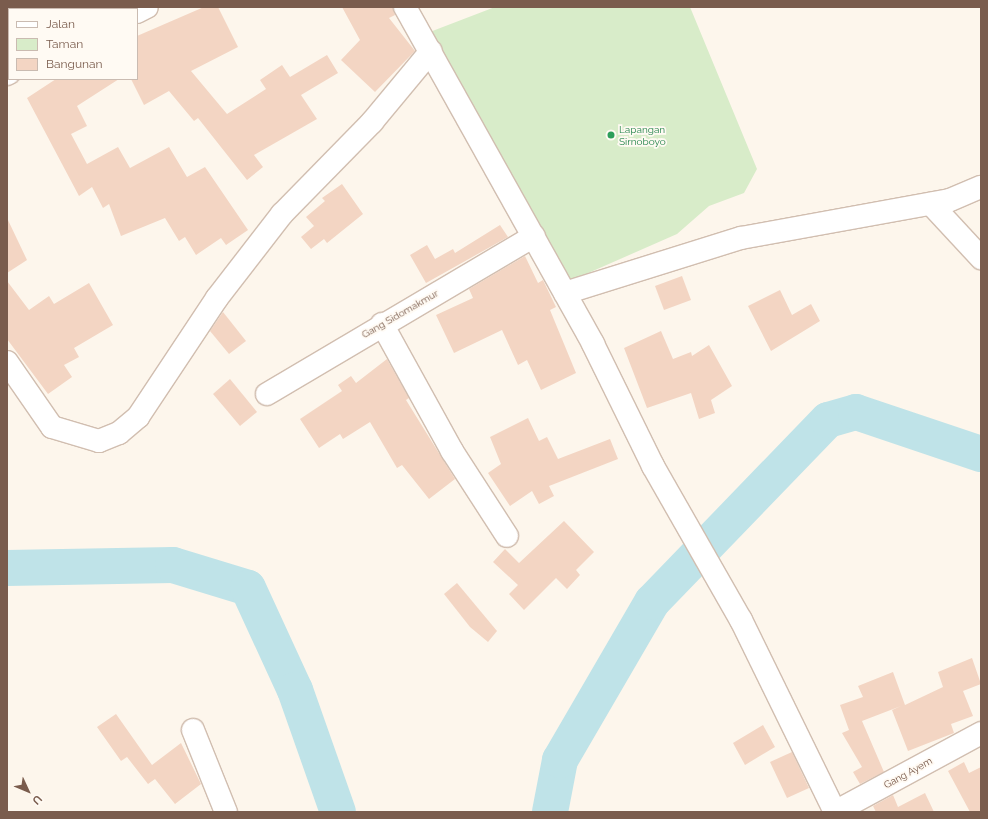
<!DOCTYPE html>
<html>
<head>
<meta charset="utf-8">
<style>
	body { margin:0 }
	#map { position:relative; width:988px; height:819px; overflow:hidden; background:#fdf6ec; font-family:Raleway,sans-serif }
	div>[style] { position:absolute }
	.green>* { inset:0; background:#d8ecc9 }
	.river>* { height:36px; margin:-18px; padding:0 18px; transform-origin:18px; border-radius:18px; background:#bfe3e8 }
	.building>* { inset:0; background:#f3d5c3 }
	.roads { filter:drop-shadow(1px 0 #d1beb0) drop-shadow(-1px 0 #d1beb0) drop-shadow(0 1px #d1beb0) drop-shadow(0 -1px #d1beb0) }
	.minor>* { height:22px; margin:-11px; padding:0 11px; transform-origin:11px; border-radius:11px; background:#fff }
	.dots>* { width:11px; height:11px; translate:-50% -50%; box-sizing:border-box; border:2px solid #fffaf3; border-radius:50% }
	span { translate:-50% -50%; white-space:nowrap; text-align:center; line-height:1.15; -webkit-text-stroke:3.5px #fffaf3; paint-order:stroke }
	.leisure-label { font-size:10px; color:#27864d }
	.left { translate:0 -50%; text-align:left }
	.street-label { font-size:10px; color:#7a5c4d }
	.frame { position:absolute; inset:0; border:8px solid #7a5c4d; pointer-events:none }
	.legend { position:absolute; left:8px; top:8px; width:130px; height:72px; box-sizing:border-box; background:#fffaf3; border:1px solid #cabbb1; margin:0; padding:5px 7px; list-style:none; font-size:12px; color:#7a5c4d }
	.legend li { display:flex; align-items:center; gap:8px; height:20px }
	.legend b { width:20px; border:1px solid #cabbb1 }
	.north { position:absolute; left:8px; top:771px; width:40px; height:40px; -webkit-text-stroke:3px #fffaf3; paint-order:stroke; rotate:134deg; font-size:11px; font-weight:700; line-height:16px; text-align:center; color:#7a5c4d }
	.north::after { content:''; display:block; margin:auto; width:14px; height:18px; background:#7a5c4d; clip-path:polygon(50% 0,100% 100%,50% 72%,0 100%) }
</style>
</head>
<body>
<div id="map">
	<div class="green">
		<i style="clip-path:polygon(495px 7px,690px 7px,757px 169px,744px 193px,709px 206px,677px 234px,561px 285px,422px 35px)"></i>
	</div>
	<div class="river">
		<i style="left:7px;top:568px;width:166px;rotate:-1deg"></i>
		<i style="left:173px;top:565px;width:78px;rotate:17deg"></i>
		<i style="left:248px;top:588px;width:112px;rotate:65.3deg"></i>
		<i style="left:295px;top:690px;width:129px;rotate:70.6deg"></i>
		<i style="left:550px;top:812px;width:53px;rotate:-79.1deg"></i>
		<i style="left:560px;top:760px;width:183px;rotate:-59.8deg"></i>
		<i style="left:652px;top:602px;width:253px;rotate:-46deg"></i>
		<i style="left:828px;top:420px;width:29px;rotate:-16deg"></i>
		<i style="left:856px;top:412px;width:132px;rotate:18.6deg"></i>
	</div>
	<div class="building">
		<i style="clip-path:polygon(204px 7px,218px 7px,238px 47px,191px 71px,227px 114px,266px 89px,260px 80px,282px 65px,290px 77px,327px 55px,338px 73px,301px 95px,317px 119px,254px 155px,263px 167px,247px 180px,198px 118px,194px 121px,169px 91px,144px 105px,131px 79px,137px 79px,137px 36px)"></i>
		<i style="clip-path:polygon(342px 7px,393px 7px,395px 15px,389px 18px,415px 51px,375px 92px,341px 60px,360px 40px)"></i>
		<i style="clip-path:polygon(56px 79px,119px 79px,77px 106px,87px 126px,71px 134px,87px 164px,118px 147px,130px 168px,169px 147px,187px 177px,205px 167px,248px 230px,226px 245px,221px 238px,196px 255px,185px 237px,179px 241px,165px 218px,121px 236px,109px 204px,103px 208px,92px 187px,79px 196px,27px 98px)"></i>
		<i style="clip-path:polygon(342px 184px,363px 214px,327px 243px,324px 239px,311px 249px,301px 237px,314px 226px,306px 217px,325px 201px,322px 198px)"></i>
		<i style="clip-path:polygon(7px 218px,27px 260px,7px 273px)"></i>
		<i style="clip-path:polygon(500px 225px,508px 237px,426px 283px,410px 255px,427px 245px,435px 259px,453px 249px,455px 253px)"></i>
		<i style="clip-path:polygon(525px 256px,538px 283px,543px 280px,556px 307px,550px 310px,576px 373px,541px 390px,527px 360px,518px 365px,502px 330px,454px 353px,436px 315px,473px 298px,469px 289px)"></i>
		<i style="clip-path:polygon(682px 276px,691px 300px,664px 310px,655px 286px)"></i>
		<i style="clip-path:polygon(7px 281px,29px 310px,49px 296px,54px 304px,89px 283px,113px 325px,74px 348px,79px 357px,64px 365px,72px 377px,48px 394px,7px 339px)"></i>
		<i style="clip-path:polygon(780px 290px,792px 315px,811px 304px,820px 321px,771px 351px,748px 306px)"></i>
		<i style="clip-path:polygon(223px 312px,246px 341px,229px 354px,210px 331px)"></i>
		<i style="clip-path:polygon(661px 331px,673px 359px,691px 352px,692px 356px,709px 345px,732px 386px,711px 400px,715px 413px,699px 419px,691px 393px,647px 408px,624px 348px)"></i>
		<i style="clip-path:polygon(387px 359px,409px 398px,406px 400px,455px 479px,429px 499px,402px 465px,397px 468px,370px 422px,343px 439px,340px 434px,319px 448px,300px 419px,342px 391px,338px 385px,351px 376px,356px 383px)"></i>
		<i style="clip-path:polygon(230px 379px,257px 412px,240px 426px,213px 394px)"></i>
		<i style="clip-path:polygon(528px 418px,539px 441px,547px 437px,558px 459px,610px 439px,618px 459px,549px 486px,554px 496px,539px 504px,532px 491px,510px 506px,488px 473px,501px 464px,490px 437px)"></i>
		<i style="clip-path:polygon(564px 521px,594px 552px,576px 570px,580px 575px,567px 589px,556px 578px,524px 610px,509px 594px,518px 585px,493px 562px,505px 549px,519px 563px)"></i>
		<i style="clip-path:polygon(457px 583px,497px 631px,488px 642px,470px 627px,444px 594px)"></i>
		<i style="clip-path:polygon(972px 658px,981px 684px,963px 691px,973px 716px,951px 724px,954px 733px,908px 751px,892px 710px,901px 706px,862px 721px,884px 772px,860px 784px,853px 772px,862px 767px,842px 733px,849px 730px,840px 705px,863px 697px,858px 686px,893px 672px,905px 705px,943px 687px,938px 672px)"></i>
		<i style="clip-path:polygon(116px 714px,152px 765px,181px 743px,201px 784px,175px 804px,155px 779px,148px 784px,127px 757px,121px 761px,97px 727px)"></i>
		<i style="clip-path:polygon(763px 725px,775px 747px,745px 765px,733px 743px)"></i>
		<i style="clip-path:polygon(792px 752px,809px 788px,787px 798px,770px 762px)"></i>
		<i style="clip-path:polygon(964px 762px,969px 773px,981px 767px,981px 812px,970px 812px,948px 771px)"></i>
		<i style="clip-path:polygon(925px 793px,934px 812px,876px 812px,873px 806px,893px 795px,898px 807px)"></i>
	</div>
	<div class="roads">
		<div class="minor">
			<i style="left:94px;top:7px;width:2px;rotate:63deg"></i>
			<i style="left:405px;top:7px;width:386px;rotate:60.8deg"></i>
			<i style="left:593px;top:344px;width:136px;rotate:63.8deg"></i>
			<i style="left:653px;top:466px;width:177px;rotate:60.3deg"></i>
			<i style="left:741px;top:620px;width:214px;rotate:63.9deg"></i>
			<i style="left:137px;top:12px;width:11px;rotate:-27deg"></i>
			<i style="left:7px;top:74px;width:2px;rotate:-27deg"></i>
			<i style="left:931px;top:204px;width:74px;rotate:47.2deg"></i>
			<i style="left:565px;top:293px;width:184px;rotate:-17.4deg"></i>
			<i style="left:741px;top:238px;width:212px;rotate:-10.3deg"></i>
			<i style="left:950px;top:200px;width:34px;rotate:-23deg"></i>
			<i style="left:382px;top:324px;width:145px;rotate:61.1deg"></i>
			<i style="left:452px;top:451px;width:101px;rotate:57.1deg"></i>
			<i style="left:7px;top:362px;width:79px;rotate:55.3deg"></i>
			<i style="left:52px;top:427px;width:49px;rotate:16.6deg"></i>
			<i style="left:99px;top:441px;width:22px;rotate:-22deg"></i>
			<i style="left:119px;top:433px;width:25px;rotate:-40deg"></i>
			<i style="left:138px;top:417px;width:143px;rotate:-56.4deg"></i>
			<i style="left:217px;top:298px;width:106px;rotate:-52.3deg"></i>
			<i style="left:282px;top:214px;width:129px;rotate:-45.6deg"></i>
			<i style="left:372px;top:122px;width:92px;rotate:-50.3deg"></i>
			<i style="left:267px;top:394px;width:310px;rotate:-30.6deg"></i>
			<i style="left:193px;top:730px;width:88px;rotate:68.1deg"></i>
			<i style="left:835px;top:812px;width:166px;rotate:-28.4deg"></i>
		</div>
	</div>
	<div class="dots">
		<i style="left:611px;top:135px;background:#2e9e5b"></i>
	</div>
	<div class="leisure-label">
		<span class="left" style="left:619px;top:135px">Lapangan<br>Sirnoboyo</span>
	</div>
	<div class="street-label">
		<span style="left:400px;top:314px;rotate:-30deg">Gang Sidomakmur</span>
		<span style="left:908px;top:773px;rotate:-29deg">Gang Ayem</span>
	</div>
	<div class="frame"></div>
	<ul class="legend">
	<li><b style="height:5px;background:#fff"></b>Jalan</li>
	<li><b style="height:11px;background:#d8ecc9"></b>Taman</li>
	<li><b style="height:11px;background:#f3d5c3"></b>Bangunan</li>
	</ul>
	<div class="north">U</div>
</div>
</body>
</html>
